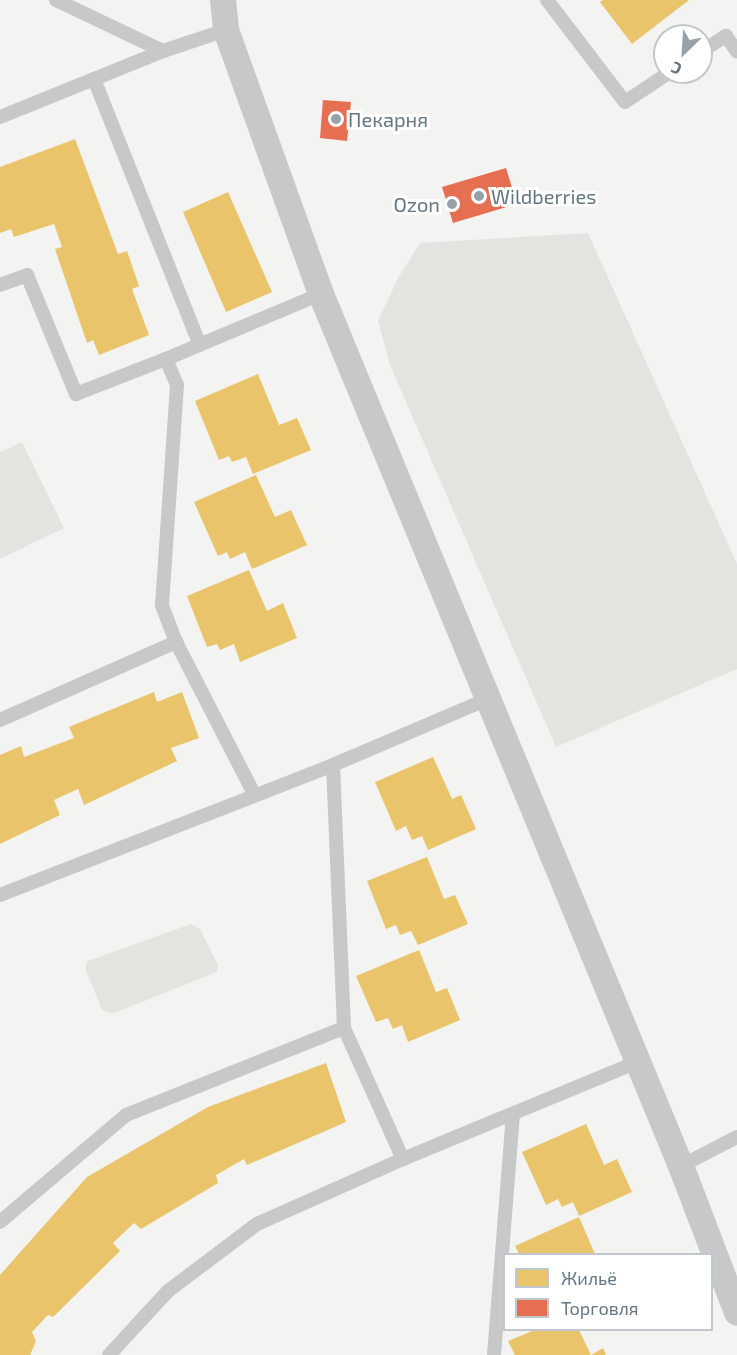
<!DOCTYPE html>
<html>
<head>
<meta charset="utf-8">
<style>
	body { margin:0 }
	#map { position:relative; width:737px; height:1355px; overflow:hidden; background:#f3f3f1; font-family:"Exo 2",sans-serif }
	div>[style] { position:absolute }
	.green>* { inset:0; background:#e2e5df }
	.homes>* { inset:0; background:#e9c46a }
	.shops>* { inset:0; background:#e76f51 }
	.service>* { height:14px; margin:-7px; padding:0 7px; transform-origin:7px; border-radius:7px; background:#c7c8c9 }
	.minor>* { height:26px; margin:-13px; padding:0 13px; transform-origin:13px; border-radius:13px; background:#c7c8c9 }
	.dots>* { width:16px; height:16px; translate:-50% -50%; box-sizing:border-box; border:3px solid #fff; border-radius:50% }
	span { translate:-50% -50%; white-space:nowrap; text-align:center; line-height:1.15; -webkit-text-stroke:6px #fff; paint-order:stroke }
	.poi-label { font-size:20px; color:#647681 }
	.left { translate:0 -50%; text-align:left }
	.right { translate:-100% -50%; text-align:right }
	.legend { position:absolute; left:503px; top:1253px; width:210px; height:78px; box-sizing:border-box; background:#fff; border:2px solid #c1c8cd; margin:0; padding:8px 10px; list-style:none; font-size:18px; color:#647681 }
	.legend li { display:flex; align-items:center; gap:12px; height:30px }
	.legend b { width:30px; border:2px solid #c1c8cd }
	.north { position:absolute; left:653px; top:24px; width:60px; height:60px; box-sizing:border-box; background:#fff; border:2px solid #c1c8cd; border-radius:50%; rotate:205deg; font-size:16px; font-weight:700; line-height:24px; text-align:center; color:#647681 }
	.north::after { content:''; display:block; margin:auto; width:21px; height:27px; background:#96a2a8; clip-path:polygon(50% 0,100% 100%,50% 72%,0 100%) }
</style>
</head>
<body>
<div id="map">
	<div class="green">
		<i style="clip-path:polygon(588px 233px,737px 564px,737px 669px,556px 747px,390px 365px,378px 321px,398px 278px,420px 243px)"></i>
		<i style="clip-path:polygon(22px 442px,64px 528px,0 559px,0 452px)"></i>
		<i style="clip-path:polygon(191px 924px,200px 929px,218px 965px,217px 972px,112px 1014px,102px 1010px,85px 968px,88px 961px)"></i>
	</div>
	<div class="homes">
		<i style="clip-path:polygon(603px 0,689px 0,632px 44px,600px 2px)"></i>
		<i style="clip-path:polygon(75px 139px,118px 254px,127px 251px,139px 286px,132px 289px,149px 335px,99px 355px,93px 340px,87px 343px,55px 249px,62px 247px,54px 224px,14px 237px,11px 229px,0 233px,0 167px)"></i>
		<i style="clip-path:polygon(228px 192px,272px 292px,226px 312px,183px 212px)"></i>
		<i style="clip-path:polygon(258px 374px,279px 425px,297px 418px,311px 450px,253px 474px,246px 457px,232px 462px,229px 456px,219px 460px,195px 401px)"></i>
		<i style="clip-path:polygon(256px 475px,275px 517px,291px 510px,307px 545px,252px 569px,245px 552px,230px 559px,227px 552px,218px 556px,194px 502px)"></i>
		<i style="clip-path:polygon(249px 570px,267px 611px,283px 603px,297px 638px,240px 662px,234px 644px,220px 650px,217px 644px,207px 647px,187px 596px)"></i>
		<i style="clip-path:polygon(154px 692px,157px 702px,182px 692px,199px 738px,171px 748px,177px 761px,84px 805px,78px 789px,54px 800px,60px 815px,0 844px,0 755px,21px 746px,24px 757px,74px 738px,69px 727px)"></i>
		<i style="clip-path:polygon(433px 757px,452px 799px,461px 795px,476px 829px,428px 850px,422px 836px,412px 840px,406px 826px,396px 831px,375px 782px)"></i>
		<i style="clip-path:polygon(427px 857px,444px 899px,455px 895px,468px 924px,418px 945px,411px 931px,400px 935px,396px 925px,386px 929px,367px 881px)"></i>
		<i style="clip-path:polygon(419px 950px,436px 992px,447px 988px,460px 1020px,408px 1042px,402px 1025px,393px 1029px,388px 1018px,376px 1022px,356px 976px)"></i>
		<i style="clip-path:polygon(326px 1063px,346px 1122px,247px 1165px,244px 1159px,216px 1175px,218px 1183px,141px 1229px,134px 1223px,113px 1243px,120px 1251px,53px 1317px,48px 1315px,32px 1332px,36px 1341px,30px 1355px,0 1355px,0 1275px,87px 1177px,208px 1107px)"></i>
		<i style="clip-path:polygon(586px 1124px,604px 1165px,617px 1159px,632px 1192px,579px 1216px,573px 1202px,562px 1207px,558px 1199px,546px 1205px,522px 1152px)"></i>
		<i style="clip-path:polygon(579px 1217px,595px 1254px,519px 1254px,515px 1246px)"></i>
		<i style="clip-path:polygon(535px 1330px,579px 1330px,591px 1355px,603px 1348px,606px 1355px,515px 1355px,508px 1341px)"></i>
	</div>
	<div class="shops">
		<i style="clip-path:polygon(323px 100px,351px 102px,347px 141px,320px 138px)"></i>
		<i style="clip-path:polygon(506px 168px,517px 204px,453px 223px,442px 187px)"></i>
	</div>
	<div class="service">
		<i style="left:56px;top:0;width:119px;rotate:25.5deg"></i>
		<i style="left:547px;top:0;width:128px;rotate:52.6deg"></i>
		<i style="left:625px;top:102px;width:54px;rotate:-33.7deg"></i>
		<i style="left:701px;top:52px;width:30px;rotate:-33deg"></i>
		<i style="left:726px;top:36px;width:19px;rotate:55deg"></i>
		<i style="left:94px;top:79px;width:286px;rotate:68.3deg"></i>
		<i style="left:0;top:117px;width:176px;rotate:-22deg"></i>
		<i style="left:163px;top:51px;width:66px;rotate:-18.4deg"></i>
		<i style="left:0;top:285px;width:29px;rotate:-20deg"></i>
		<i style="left:27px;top:275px;width:129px;rotate:67.6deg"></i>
		<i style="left:76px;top:394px;width:97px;rotate:-21.3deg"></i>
		<i style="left:176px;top:642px;width:171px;rotate:62.8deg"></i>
		<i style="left:0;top:720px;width:193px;rotate:-23.9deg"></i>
		<i style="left:176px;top:642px;width:40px;rotate:-111deg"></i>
		<i style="left:162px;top:605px;width:221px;rotate:-86.1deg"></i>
		<i style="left:177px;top:385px;width:28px;rotate:-113deg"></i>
		<i style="left:166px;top:359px;width:168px;rotate:-22.8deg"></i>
		<i style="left:333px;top:765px;width:263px;rotate:87.6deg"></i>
		<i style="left:344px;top:1028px;width:144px;rotate:65.8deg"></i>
		<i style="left:0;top:895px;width:357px;rotate:-21.3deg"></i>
		<i style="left:333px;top:765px;width:171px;rotate:-23.1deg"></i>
		<i style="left:681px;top:1166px;width:63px;rotate:-27.4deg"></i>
		<i style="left:0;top:1222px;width:165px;rotate:-40.3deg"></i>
		<i style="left:126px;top:1115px;width:235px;rotate:-21.8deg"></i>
		<i style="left:109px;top:1355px;width:87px;rotate:-47.3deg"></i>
		<i style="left:168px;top:1291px;width:111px;rotate:-37deg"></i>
		<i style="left:257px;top:1224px;width:160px;rotate:-24deg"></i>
		<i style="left:403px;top:1159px;width:253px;rotate:-22.5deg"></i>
		<i style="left:494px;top:1355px;width:242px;rotate:-85.5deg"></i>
	</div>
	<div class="minor">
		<i style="left:223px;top:0;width:30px;rotate:84deg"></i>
		<i style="left:226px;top:30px;width:281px;rotate:70.2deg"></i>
		<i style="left:321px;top:294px;width:943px;rotate:67.57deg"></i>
		<i style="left:681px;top:1166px;width:157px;rotate:69.1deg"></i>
	</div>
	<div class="dots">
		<i style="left:336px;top:119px;background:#96a2a8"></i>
		<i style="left:479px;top:196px;background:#96a2a8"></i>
		<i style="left:452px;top:204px;background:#96a2a8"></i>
	</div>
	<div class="poi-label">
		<span class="left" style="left:348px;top:119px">Пекарня</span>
		<span class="left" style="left:491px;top:196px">Wildberries</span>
		<span class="right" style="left:440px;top:204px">Ozon</span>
	</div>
	<ul class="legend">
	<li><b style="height:16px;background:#e9c46a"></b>Жильё</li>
	<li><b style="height:16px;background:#e76f51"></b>Торговля</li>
	</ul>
	<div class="north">С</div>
</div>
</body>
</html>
